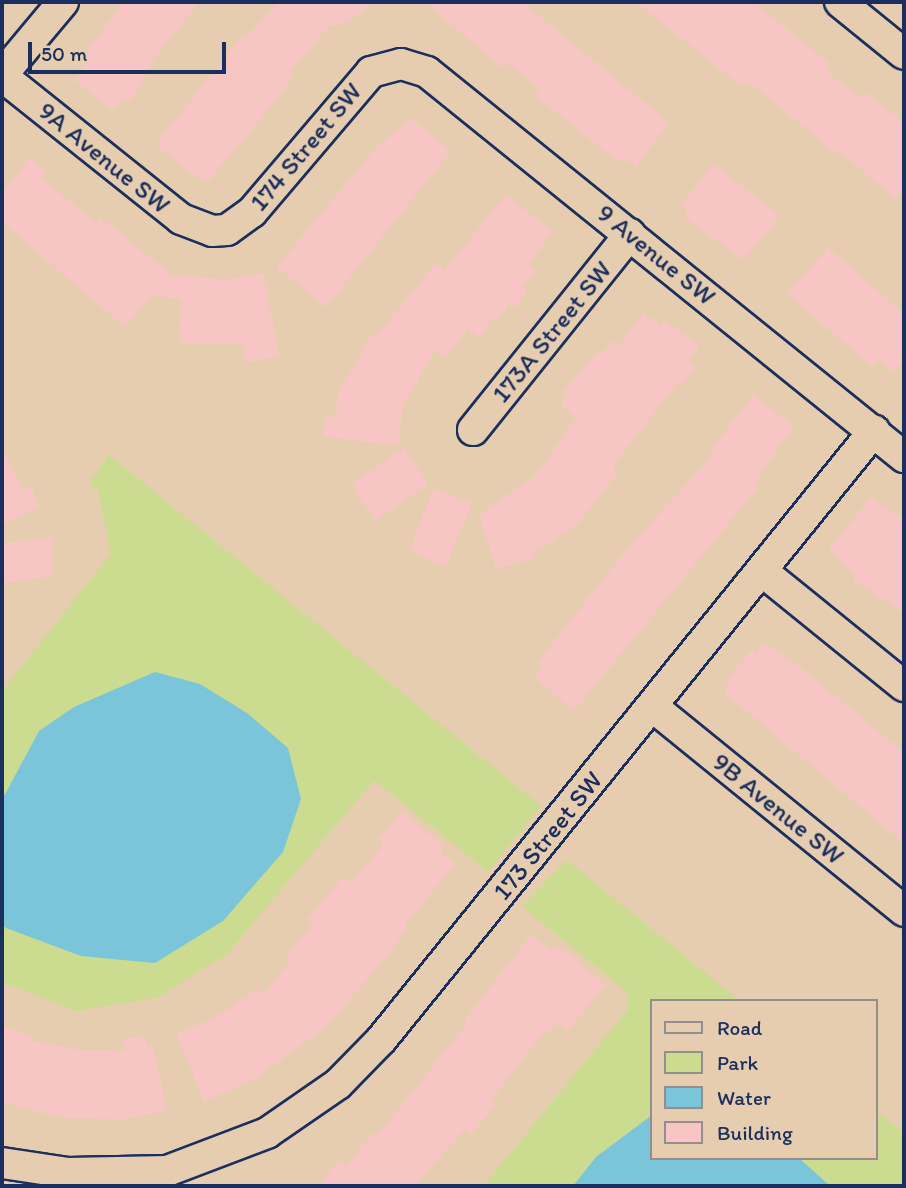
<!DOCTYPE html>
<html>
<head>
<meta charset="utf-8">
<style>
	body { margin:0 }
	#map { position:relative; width:906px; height:1188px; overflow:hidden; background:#e7cdaf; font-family:Itim,sans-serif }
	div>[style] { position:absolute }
	.green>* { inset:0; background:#cbdb8f }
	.water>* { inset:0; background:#7bc5db }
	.building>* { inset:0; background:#f7c6c4 }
	.roads { filter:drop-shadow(2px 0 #1b2f5e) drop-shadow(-2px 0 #1b2f5e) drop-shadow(0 2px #1b2f5e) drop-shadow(0 -2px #1b2f5e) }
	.street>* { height:30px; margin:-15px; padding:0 15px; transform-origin:15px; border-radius:15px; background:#e7cdaf }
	span { translate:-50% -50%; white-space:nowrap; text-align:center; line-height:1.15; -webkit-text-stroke:7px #e7cdaf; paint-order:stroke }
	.street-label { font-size:26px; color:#1b2f5e }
	.frame { position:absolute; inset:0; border:4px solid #1b2f5e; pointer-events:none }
	.legend { position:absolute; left:650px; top:999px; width:228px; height:161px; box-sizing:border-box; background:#e7cdaf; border:2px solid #958e8f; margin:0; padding:9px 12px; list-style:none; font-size:21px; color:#1b2f5e }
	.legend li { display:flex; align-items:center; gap:14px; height:35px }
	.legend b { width:35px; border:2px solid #958e8f }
	.scale { position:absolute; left:28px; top:42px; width:198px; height:32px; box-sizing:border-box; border:4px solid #1b2f5e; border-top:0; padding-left:9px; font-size:21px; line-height:24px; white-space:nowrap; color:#1b2f5e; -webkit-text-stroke:5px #e7cdaf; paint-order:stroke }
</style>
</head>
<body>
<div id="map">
	<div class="green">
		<i style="clip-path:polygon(109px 455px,541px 806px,488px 872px,374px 780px,227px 954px,157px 998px,76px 1011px,2px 982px,2px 691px,111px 554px,98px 490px,89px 483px)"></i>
		<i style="clip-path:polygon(567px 860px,740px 1001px,652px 1001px,652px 1158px,876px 1158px,876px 1111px,904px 1133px,904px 1186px,484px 1186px,628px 1009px,626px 991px,522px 906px)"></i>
	</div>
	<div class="water">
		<i style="clip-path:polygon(155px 672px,200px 684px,247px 713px,288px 748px,301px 799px,283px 852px,223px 921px,155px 963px,81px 956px,6px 928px,2px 924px,2px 800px,39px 731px,74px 707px)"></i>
		<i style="clip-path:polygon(652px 1115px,652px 1158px,799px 1158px,830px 1186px,573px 1186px,596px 1157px)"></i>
	</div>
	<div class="building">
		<i style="clip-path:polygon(124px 2px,199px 2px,149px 65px,141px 86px,127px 103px,122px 99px,112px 111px,75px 80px,85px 68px,79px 62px)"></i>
		<i style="clip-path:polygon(279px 2px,376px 2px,346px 23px,329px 26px,288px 75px,293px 78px,250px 132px,209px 180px,202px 181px,156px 145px,241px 37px,244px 40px)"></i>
		<i style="clip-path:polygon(425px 2px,522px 2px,669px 123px,635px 167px,624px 158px,620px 163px,535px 95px,540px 88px,507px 63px,503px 68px)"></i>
		<i style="clip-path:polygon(636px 2px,753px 2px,830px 64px,825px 70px,860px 99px,865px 92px,904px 123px,904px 188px,895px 199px,840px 151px,837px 154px,753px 85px,739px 84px)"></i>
		<i style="clip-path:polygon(410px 118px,451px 151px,326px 307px,277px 267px,374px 150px)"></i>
		<i style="clip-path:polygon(30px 158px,47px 172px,42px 178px,96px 224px,101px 218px,171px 275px,228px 280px,263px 273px,279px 356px,245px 363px,242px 344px,180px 343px,181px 300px,153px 295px,125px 327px,2px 222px,2px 193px)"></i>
		<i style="clip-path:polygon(713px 164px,780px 216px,743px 260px,685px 217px,688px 212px,681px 206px)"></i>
		<i style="clip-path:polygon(506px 195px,553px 232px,528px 264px,535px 270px,523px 287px,527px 292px,514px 308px,509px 304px,497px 321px,493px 318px,479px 337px,468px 328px,446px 358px,435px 351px,402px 407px,399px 446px,323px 436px,326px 416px,336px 417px,338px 393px,372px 335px,376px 337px,435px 264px,444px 271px)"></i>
		<i style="clip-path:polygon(828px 248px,904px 314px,904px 359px,894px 372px,878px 359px,872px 366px,787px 294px)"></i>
		<i style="clip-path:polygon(644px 313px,660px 325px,664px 320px,699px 346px,687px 362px,695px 368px,682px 385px,678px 382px,616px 462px,613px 471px,617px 474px,577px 525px,535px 552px,533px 559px,496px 569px,479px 515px,537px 474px,576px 418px,560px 404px,567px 396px,563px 392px,598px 351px,602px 354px,612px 341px,619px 346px)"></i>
		<i style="clip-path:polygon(753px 395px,793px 426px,755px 482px,760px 485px,574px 711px,535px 677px,543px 668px,537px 663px,629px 547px,714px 454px,710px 451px)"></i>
		<i style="clip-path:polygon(2px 447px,23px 492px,31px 487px,40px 507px,2px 525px)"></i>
		<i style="clip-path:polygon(404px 448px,428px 484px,375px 521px,352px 484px)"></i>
		<i style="clip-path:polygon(434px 488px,472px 503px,445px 568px,410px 549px)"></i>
		<i style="clip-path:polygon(871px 497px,904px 520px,904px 613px,853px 580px,856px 575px,829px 550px)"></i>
		<i style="clip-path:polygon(52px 538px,52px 576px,2px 583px,2px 543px)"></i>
		<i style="clip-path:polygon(764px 643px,794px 662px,904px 753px,904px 843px,724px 692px,729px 685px,725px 682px,751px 651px,755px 654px)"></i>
		<i style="clip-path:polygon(402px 812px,444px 846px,440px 852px,455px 864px,404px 926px,407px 929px,388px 955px,324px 1029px,251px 1081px,204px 1101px,176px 1034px,217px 1017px,258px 989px,263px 994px,291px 961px,286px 956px,313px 924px,307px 920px,343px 877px,351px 883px,384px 844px,379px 839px)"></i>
		<i style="clip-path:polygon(531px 935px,551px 952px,557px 945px,606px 985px,567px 1031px,558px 1024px,540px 1037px,491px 1100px,496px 1104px,471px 1134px,465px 1129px,414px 1186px,318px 1186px,339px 1160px,346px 1166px,374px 1132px,378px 1135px,467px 1024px,464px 1021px)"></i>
		<i style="clip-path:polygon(2px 1026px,33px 1037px,32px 1041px,80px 1050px,126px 1051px,123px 1040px,145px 1035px,147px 1046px,152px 1044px,167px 1110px,126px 1119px,63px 1118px,2px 1102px)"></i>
	</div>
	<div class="roads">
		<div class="street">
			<i style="left:840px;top:2px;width:82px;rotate:39.1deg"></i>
			<i style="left:2px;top:75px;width:95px;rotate:-50.1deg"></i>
			<i style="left:2px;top:76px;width:229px;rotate:38.6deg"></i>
			<i style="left:181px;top:219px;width:33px;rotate:21deg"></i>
			<i style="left:212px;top:231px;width:15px;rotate:-4deg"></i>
			<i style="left:227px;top:230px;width:31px;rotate:-36deg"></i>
			<i style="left:252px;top:212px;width:184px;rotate:-49.6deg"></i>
			<i style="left:371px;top:72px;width:31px;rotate:-15deg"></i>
			<i style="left:401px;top:64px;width:27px;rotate:17deg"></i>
			<i style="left:427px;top:72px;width:613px;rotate:38.91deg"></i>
			<i style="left:473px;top:430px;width:251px;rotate:-51.3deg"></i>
			<i style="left:762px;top:571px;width:183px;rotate:39deg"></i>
			<i style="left:652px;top:706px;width:325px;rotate:39.1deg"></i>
			<i style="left:2px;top:1163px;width:67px;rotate:8.6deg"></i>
			<i style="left:68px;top:1173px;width:99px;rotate:-1.2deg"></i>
			<i style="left:167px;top:1171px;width:107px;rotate:-20.8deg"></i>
			<i style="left:267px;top:1133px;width:86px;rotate:-34.6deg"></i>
			<i style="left:338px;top:1084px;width:62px;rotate:-45.7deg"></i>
			<i style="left:381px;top:1040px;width:784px;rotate:-51.01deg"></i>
		</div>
	</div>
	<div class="street-label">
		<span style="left:306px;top:147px;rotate:-50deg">174 Street SW</span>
		<span style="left:104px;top:158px;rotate:39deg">9A Avenue SW</span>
		<span style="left:656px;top:255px;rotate:39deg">9 Avenue SW</span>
		<span style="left:552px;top:332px;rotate:-51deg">173A Street SW</span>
		<span style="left:778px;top:809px;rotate:39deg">9B Avenue SW</span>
		<span style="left:548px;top:836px;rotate:-51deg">173 Street SW</span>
	</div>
	<div class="frame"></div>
	<ul class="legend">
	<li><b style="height:9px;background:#e7cdaf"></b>Road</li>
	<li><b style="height:19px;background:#cbdb8f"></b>Park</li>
	<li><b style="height:19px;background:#7bc5db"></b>Water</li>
	<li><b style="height:19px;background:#f7c6c4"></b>Building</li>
	</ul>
	<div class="scale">50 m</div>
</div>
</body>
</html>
